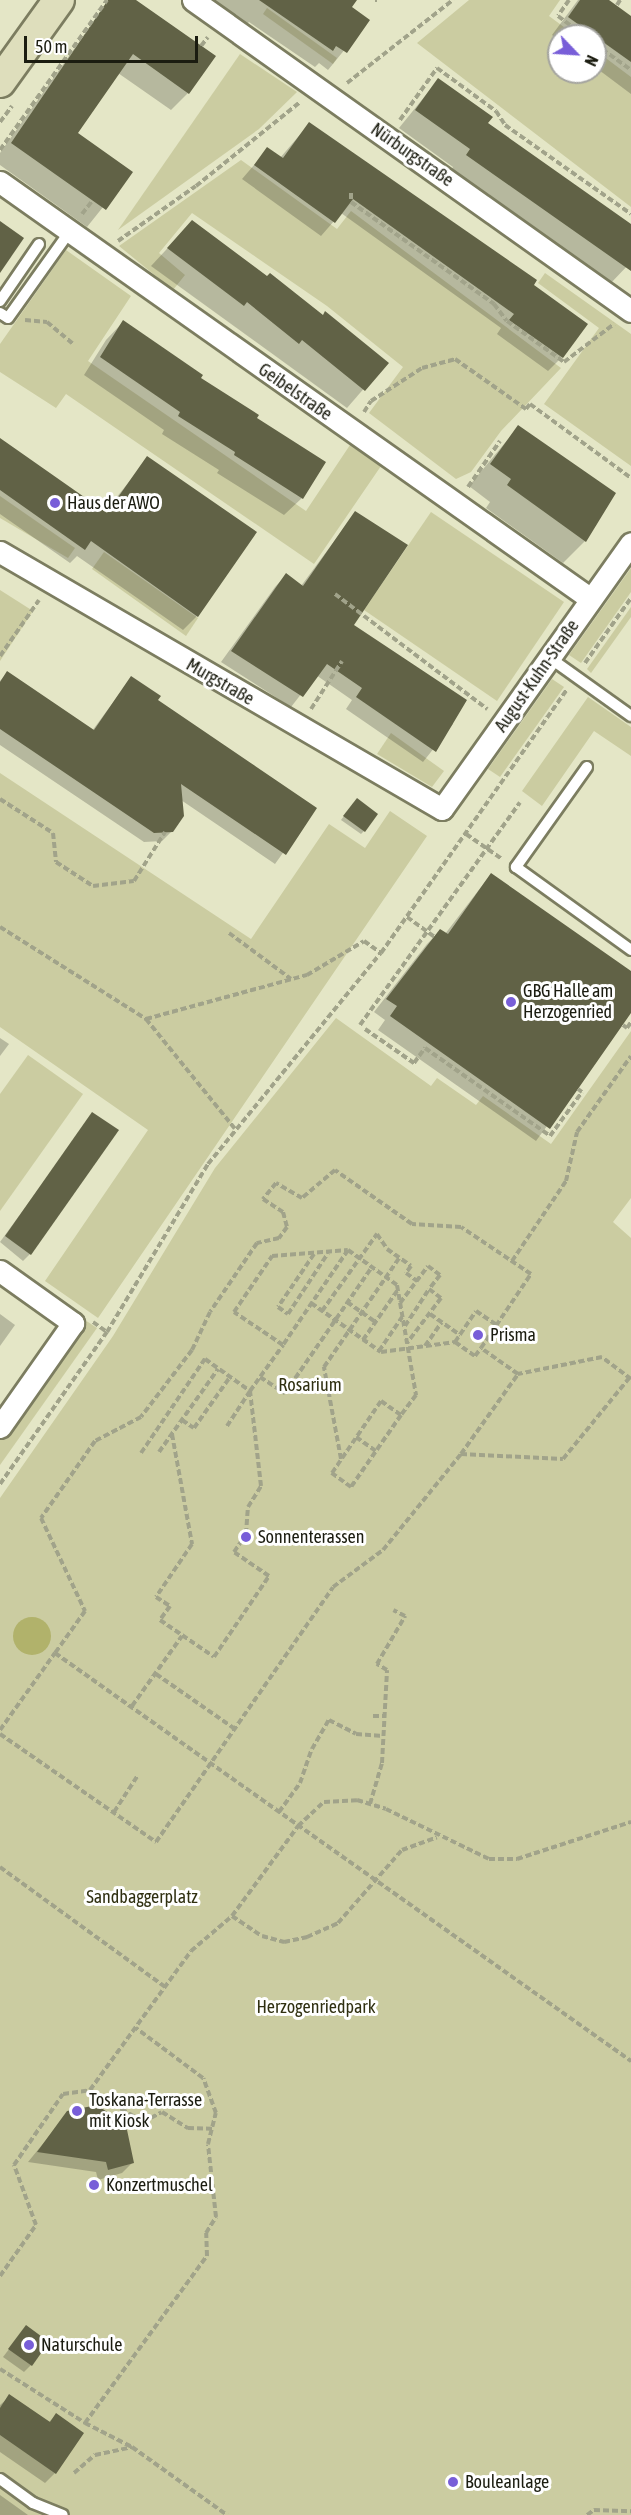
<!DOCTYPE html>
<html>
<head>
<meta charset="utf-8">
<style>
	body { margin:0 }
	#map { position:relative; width:631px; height:2515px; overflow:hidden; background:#e4e6c6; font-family:"Asap Condensed",sans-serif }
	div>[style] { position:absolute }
	.green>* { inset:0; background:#cbcca1 }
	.water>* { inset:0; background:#b1b26b }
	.round { border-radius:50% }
	.shadow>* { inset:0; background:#0003 }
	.building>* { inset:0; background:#616246 }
	.path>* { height:4px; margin-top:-2px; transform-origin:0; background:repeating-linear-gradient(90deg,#a1a38a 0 6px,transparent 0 9px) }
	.roads { filter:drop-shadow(2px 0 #7c7d60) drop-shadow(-2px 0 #7c7d60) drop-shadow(0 2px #7c7d60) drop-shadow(0 -2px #7c7d60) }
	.lane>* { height:10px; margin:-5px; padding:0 5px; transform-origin:5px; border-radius:5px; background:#fff }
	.street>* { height:21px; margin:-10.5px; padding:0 10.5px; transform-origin:10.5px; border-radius:10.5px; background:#fff }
	.secondary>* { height:30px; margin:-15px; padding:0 15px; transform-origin:15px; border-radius:15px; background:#dedebc }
	.dots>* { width:16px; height:16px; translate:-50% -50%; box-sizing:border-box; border:3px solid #fff; border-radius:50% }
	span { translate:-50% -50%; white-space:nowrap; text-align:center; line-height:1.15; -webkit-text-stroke:6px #fff; paint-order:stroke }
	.street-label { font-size:18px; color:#1b1c10 }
	.poi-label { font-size:18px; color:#1b1c10 }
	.left { translate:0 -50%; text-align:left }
	.park-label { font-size:18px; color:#303011 }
	.north { position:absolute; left:547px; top:24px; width:60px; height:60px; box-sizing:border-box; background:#fff; border:2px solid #a4a49f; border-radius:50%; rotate:115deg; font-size:16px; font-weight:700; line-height:24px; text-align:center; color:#1b1c10 }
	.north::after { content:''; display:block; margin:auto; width:21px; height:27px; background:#785ed8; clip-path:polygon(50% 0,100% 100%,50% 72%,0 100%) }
	.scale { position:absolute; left:24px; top:36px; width:174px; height:27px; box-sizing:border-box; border:3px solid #1b1c10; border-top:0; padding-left:8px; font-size:18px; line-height:21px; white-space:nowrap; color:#1b1c10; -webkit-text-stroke:4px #fff; paint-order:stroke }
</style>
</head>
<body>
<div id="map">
	<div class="green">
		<i style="clip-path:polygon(469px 0,560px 0,549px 16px,576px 36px,559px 36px,559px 72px,595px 72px,595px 50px,631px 77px,631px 207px,417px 43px)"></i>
		<i style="clip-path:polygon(267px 8px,337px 58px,333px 64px,263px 14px)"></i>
		<i style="clip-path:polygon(240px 54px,297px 92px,259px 129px,118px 230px)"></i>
		<i style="clip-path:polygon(241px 160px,337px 229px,351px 211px,561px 368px,501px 431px,471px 472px,456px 479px,369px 413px,403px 367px,327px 306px,192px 213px,159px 253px,185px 275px,173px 290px,119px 246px)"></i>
		<i style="clip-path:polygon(66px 250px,131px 296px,88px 361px,306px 511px,350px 445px,381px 466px,314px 564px,66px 394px,56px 408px,0 372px,0 344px)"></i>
		<i style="clip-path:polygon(545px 273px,631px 334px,631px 466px,544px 404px,599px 328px,538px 283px)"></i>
		<i style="clip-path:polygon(0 496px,75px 548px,68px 558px,0 518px)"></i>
		<i style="clip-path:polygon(431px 512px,564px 602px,497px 701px,364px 610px)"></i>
		<i style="clip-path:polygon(104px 552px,198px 618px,186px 636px,92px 569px)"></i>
		<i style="clip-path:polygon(631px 568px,631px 592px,581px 663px,569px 655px)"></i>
		<i style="clip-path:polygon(0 590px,33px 611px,0 661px)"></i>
		<i style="clip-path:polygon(631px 607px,631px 617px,591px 673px,587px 669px)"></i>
		<i style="clip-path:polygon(552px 679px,564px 687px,500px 777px,488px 769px)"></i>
		<i style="clip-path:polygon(588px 697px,631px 727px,631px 756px,594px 731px,542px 806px,522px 791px)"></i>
		<i style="clip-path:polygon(391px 733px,444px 771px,432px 787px,377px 754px)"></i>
		<i style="clip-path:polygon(0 773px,251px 939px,329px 824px,365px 848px,390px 811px,427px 836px,98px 1318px,45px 1281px,148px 1130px,0 1027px)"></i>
		<i style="clip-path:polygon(336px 1018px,431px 1086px,437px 1078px,476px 1105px,483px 1096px,551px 1144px,631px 1031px,631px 1198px,613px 1222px,631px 1238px,631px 2515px,0 2515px,0 1498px,113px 1336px,215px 1168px)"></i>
		<i style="clip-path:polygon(28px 1055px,83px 1094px,0 1211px,0 1094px)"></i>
		<i style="clip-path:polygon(85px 1320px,97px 1328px,0 1465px,0 1440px)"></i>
	</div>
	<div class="water">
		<i class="round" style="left:13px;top:1617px;width:38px;height:38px"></i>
	</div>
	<div class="shadow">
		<i style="clip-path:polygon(109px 0,134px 0,188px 93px,171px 110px,118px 73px,76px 133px,131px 172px,87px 227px,0 165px,0 153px)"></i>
		<i style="clip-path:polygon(206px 0,338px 0,368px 21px,328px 70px,319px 63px,315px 67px,249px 22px,244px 27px)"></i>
		<i style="clip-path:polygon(578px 0,606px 0,631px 19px,631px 94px,595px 67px,595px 36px,559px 36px,559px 40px,552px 35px)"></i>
		<i style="clip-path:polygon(438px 80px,486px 123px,631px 225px,631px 262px,609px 285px,450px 173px,453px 167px,399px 128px)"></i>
		<i style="clip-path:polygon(309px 124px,586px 324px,562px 357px,548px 371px,497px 334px,501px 328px,341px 213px,321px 236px,242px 179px,268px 149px,280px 158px)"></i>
		<i style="clip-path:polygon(192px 222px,386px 363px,347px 408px,151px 266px)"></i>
		<i style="clip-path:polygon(123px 322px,255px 419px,302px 498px,284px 515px,217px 473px,219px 470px,162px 434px,164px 430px,84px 375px,106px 340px)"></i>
		<i style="clip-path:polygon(518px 427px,585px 541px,563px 563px,486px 508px,490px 502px,469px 486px)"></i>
		<i style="clip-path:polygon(0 440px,104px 513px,148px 458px,197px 616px,183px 630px,77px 556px,70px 563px,0 514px)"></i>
		<i style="clip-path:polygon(355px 513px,352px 625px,453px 724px,423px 762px,346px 709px,352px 700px,316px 675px,291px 707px,221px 662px,275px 587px,286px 575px,301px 586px)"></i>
		<i style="clip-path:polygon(7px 673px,92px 731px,131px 678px,156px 701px,315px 808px,275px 864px,181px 800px,172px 831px,162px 841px,144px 842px,0 745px,0 681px)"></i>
		<i style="clip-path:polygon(354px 803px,364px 831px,361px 834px,341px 820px)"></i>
		<i style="clip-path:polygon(491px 874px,631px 973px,631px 1011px,536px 1141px,378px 1030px,385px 1020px,374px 1012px,427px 944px,440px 931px,445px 934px)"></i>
		<i style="clip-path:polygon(0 1038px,9px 1044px,0 1056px)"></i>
		<i style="clip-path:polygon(93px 1114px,30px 1254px,23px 1261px,0 1242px)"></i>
		<i style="clip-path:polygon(0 1314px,15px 1325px,0 1346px)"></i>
		<i style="clip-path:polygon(68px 2113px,133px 2162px,122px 2173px,98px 2180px,96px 2172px,28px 2162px)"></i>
		<i style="clip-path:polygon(26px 2327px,31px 2365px,24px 2372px,3px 2357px)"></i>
		<i style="clip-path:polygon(10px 2396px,48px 2423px,56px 2415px,55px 2473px,45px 2483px,0 2452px,0 2405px)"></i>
		<i style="clip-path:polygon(0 2495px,28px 2515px,0 2515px)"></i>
	</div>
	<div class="building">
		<i style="clip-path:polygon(108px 0,136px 0,216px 56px,189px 94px,133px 54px,78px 133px,133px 172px,106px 210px,11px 143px)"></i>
		<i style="clip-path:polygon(259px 0,357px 0,352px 7px,370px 20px,347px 53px,336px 46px,333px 51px)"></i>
		<i style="clip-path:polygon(580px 0,609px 0,631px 16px,631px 62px,568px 17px)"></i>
		<i style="clip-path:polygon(438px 78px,493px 117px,488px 123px,631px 224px,631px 271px,466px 155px,470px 149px,415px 110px)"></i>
		<i style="clip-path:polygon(309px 122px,537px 280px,534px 285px,588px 324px,563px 358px,509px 320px,514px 314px,353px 199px,335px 223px,254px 165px,267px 147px,283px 158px)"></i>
		<i style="clip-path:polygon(192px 220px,267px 276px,270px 273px,323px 315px,325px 311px,389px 363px,365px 391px,302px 340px,299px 344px,247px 302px,244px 306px,167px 248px)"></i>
		<i style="clip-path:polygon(0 221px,24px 238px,0 273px)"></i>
		<i style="clip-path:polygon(123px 320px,203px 375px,201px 378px,259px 415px,257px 418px,326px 462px,303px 499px,234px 455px,235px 452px,178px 416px,180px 412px,100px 357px)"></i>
		<i style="clip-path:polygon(518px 425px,616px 493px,586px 542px,507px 485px,511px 479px,490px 464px)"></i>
		<i style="clip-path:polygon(0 438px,107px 513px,147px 456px,257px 532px,198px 617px,91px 541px,85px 550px,0 490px)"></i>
		<i style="clip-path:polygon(355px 511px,408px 545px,354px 625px,467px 700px,436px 752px,356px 697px,362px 688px,327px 664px,303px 697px,231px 651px,286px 573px,303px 586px)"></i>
		<i style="clip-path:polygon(7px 671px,94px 730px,131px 676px,161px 696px,158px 700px,317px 808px,286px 855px,181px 784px,184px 816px,173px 832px,154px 833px,0 729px,0 682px)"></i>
		<i style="clip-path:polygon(357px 798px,378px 814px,365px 832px,343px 816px)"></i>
		<i style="clip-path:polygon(491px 873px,631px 971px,631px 1013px,550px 1129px,390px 1016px,397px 1006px,386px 999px,440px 929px,448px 934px)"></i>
		<i style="clip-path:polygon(92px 1112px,119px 1130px,31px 1255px,5px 1236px)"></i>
		<i style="clip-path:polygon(97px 2105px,126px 2125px,134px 2163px,108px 2170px,106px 2162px,37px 2152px,67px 2111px)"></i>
		<i style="clip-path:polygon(26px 2325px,49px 2342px,32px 2366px,8px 2349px)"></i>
		<i style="clip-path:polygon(9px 2394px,50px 2422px,56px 2413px,84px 2433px,56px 2474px,0 2435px,0 2408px)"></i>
	</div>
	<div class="path">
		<i style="left:375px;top:0;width:2px"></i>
		<i style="left:569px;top:0;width:19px;rotate:125deg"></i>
		<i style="left:558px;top:16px;width:34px;rotate:37deg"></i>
		<i style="left:617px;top:5px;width:6px;rotate:-59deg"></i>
		<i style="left:595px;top:44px;width:44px;rotate:35.8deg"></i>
		<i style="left:201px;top:46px;width:11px;rotate:-52deg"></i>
		<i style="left:347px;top:83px;width:135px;rotate:-38.1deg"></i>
		<i style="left:400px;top:120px;width:64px;rotate:-54.6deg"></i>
		<i style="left:437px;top:68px;width:73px;rotate:36.1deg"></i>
		<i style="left:496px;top:111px;width:17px;rotate:57deg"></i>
		<i style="left:505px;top:125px;width:154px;rotate:35.2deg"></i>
		<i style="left:0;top:122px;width:20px;rotate:-53deg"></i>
		<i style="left:0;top:150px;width:184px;rotate:-54.5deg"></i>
		<i style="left:351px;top:193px;width:9px;rotate:90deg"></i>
		<i style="left:351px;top:202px;width:176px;rotate:35.5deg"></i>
		<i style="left:494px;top:304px;width:21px;rotate:53deg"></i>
		<i style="left:507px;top:321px;width:70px;rotate:35.7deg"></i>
		<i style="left:564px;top:362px;width:63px;rotate:-37.2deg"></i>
		<i style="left:82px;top:214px;width:16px;rotate:-52deg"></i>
		<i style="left:118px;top:241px;width:95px;rotate:-35.2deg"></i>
		<i style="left:196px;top:186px;width:134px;rotate:-38.9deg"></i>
		<i style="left:25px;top:320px;width:22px;rotate:5deg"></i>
		<i style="left:47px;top:322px;width:34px;rotate:40deg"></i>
		<i style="left:364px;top:412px;width:13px;rotate:-58deg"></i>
		<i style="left:371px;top:401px;width:61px;rotate:-32.9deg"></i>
		<i style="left:422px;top:368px;width:34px;rotate:-15deg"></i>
		<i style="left:455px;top:359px;width:87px;rotate:35.2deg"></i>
		<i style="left:526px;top:409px;width:6px;rotate:-51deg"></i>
		<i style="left:530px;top:404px;width:125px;rotate:36.2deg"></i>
		<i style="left:468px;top:487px;width:56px;rotate:-55.2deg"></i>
		<i style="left:335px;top:594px;width:191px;rotate:37.1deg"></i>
		<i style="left:0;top:656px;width:68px;rotate:-55.1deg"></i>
		<i style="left:585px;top:663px;width:80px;rotate:-54.7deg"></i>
		<i style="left:311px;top:709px;width:57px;rotate:-57.1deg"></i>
		<i style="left:0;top:799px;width:63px;rotate:32.7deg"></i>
		<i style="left:53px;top:833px;width:29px;rotate:84deg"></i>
		<i style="left:56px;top:862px;width:44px;rotate:33deg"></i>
		<i style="left:93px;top:886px;width:41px;rotate:-7deg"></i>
		<i style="left:134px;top:881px;width:58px;rotate:-57.7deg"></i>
		<i style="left:466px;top:834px;width:44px;rotate:34.8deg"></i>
		<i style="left:407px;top:917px;width:34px;rotate:36deg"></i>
		<i style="left:0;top:927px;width:173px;rotate:32.2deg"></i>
		<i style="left:146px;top:1019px;width:167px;rotate:-15.3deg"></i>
		<i style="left:307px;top:975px;width:66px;rotate:-30.8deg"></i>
		<i style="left:364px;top:941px;width:21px;rotate:35deg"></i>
		<i style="left:229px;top:933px;width:77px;rotate:36.6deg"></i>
		<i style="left:146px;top:1019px;width:141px;rotate:51deg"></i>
		<i style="left:360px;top:1025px;width:274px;rotate:-54.3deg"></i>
		<i style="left:623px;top:1025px;width:5px;rotate:37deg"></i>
		<i style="left:627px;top:1028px;width:7px;rotate:-56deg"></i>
		<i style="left:365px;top:1029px;width:60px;rotate:34.8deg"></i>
		<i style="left:414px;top:1063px;width:19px;rotate:-54deg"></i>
		<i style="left:425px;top:1048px;width:153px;rotate:35.1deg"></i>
		<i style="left:550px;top:1136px;width:54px;rotate:-54deg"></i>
		<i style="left:582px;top:1092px;width:5px;rotate:-143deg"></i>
		<i style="left:348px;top:1250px;width:115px;rotate:124.4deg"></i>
		<i style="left:283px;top:1345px;width:59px;rotate:-146deg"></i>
		<i style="left:234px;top:1312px;width:68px;rotate:-55.8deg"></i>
		<i style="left:272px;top:1256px;width:76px;rotate:-4.5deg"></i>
		<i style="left:348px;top:1250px;width:60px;rotate:35.5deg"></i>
		<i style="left:397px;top:1285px;width:112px;rotate:80.2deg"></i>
		<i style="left:416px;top:1395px;width:25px;rotate:127deg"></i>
		<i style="left:401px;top:1415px;width:88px;rotate:124.8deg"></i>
		<i style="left:351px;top:1487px;width:24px;rotate:-144deg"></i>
		<i style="left:332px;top:1473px;width:87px;rotate:-55.8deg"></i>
		<i style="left:381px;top:1401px;width:24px;rotate:35deg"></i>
		<i style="left:314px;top:1254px;width:64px;rotate:124.2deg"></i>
		<i style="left:278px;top:1307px;width:12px;rotate:35deg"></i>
		<i style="left:288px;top:1314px;width:73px;rotate:-56.7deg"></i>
		<i style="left:512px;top:1261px;width:97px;rotate:-56deg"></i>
		<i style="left:566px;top:1181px;width:50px;rotate:-77.3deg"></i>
		<i style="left:577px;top:1132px;width:93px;rotate:-54.6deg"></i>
		<i style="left:347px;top:1302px;width:35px;rotate:35deg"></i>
		<i style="left:311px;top:1303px;width:85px;rotate:35deg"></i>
		<i style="left:381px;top:1352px;width:75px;rotate:-7.7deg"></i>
		<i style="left:455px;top:1342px;width:24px;rotate:35deg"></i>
		<i style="left:475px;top:1356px;width:10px;rotate:-53deg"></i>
		<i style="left:400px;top:1303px;width:46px;rotate:-52.9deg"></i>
		<i style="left:428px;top:1266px;width:15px;rotate:37deg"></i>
		<i style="left:440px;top:1275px;width:18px;rotate:128deg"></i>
		<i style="left:429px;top:1289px;width:15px;rotate:37deg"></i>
		<i style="left:441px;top:1298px;width:56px;rotate:127.1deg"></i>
		<i style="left:322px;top:1311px;width:95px;rotate:-54.5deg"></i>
		<i style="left:377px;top:1234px;width:18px;rotate:56deg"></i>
		<i style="left:387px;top:1249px;width:29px;rotate:35deg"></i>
		<i style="left:411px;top:1266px;width:9px;rotate:126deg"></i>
		<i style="left:406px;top:1273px;width:14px;rotate:36deg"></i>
		<i style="left:430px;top:1314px;width:37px;rotate:35deg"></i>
		<i style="left:93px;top:1322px;width:17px;rotate:36deg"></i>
		<i style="left:405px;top:1326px;width:44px;rotate:-57deg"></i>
		<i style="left:363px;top:1340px;width:60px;rotate:-55.2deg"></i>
		<i style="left:455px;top:1342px;width:37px;rotate:-56deg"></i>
		<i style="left:476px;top:1311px;width:25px;rotate:34deg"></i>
		<i style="left:425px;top:1346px;width:29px;rotate:-55deg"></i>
		<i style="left:379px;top:1351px;width:41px;rotate:-55.9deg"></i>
		<i style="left:260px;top:1377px;width:30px;rotate:33deg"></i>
		<i style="left:285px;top:1393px;width:153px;rotate:-55.4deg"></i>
		<i style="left:631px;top:1379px;width:36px;rotate:-143deg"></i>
		<i style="left:602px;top:1357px;width:86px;rotate:168.6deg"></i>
		<i style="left:518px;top:1374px;width:45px;rotate:-144.9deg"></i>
		<i style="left:481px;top:1348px;width:89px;rotate:-56deg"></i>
		<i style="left:531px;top:1274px;width:84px;rotate:-146.1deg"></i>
		<i style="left:461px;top:1227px;width:49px;rotate:-176.5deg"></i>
		<i style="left:412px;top:1224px;width:94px;rotate:-145deg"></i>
		<i style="left:335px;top:1170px;width:43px;rotate:139.7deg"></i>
		<i style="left:302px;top:1198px;width:30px;rotate:-150deg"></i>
		<i style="left:276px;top:1183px;width:21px;rotate:129deg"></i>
		<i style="left:263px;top:1199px;width:24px;rotate:33deg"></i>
		<i style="left:283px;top:1212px;width:16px;rotate:75deg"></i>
		<i style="left:287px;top:1227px;width:14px;rotate:126deg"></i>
		<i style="left:279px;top:1238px;width:23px;rotate:167deg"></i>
		<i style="left:257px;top:1243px;width:83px;rotate:124.3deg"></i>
		<i style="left:210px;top:1312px;width:42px;rotate:115.3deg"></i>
		<i style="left:192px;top:1350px;width:84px;rotate:127.3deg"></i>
		<i style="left:141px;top:1417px;width:52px;rotate:152.4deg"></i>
		<i style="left:95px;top:1441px;width:94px;rotate:125deg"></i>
		<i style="left:41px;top:1518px;width:103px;rotate:64.7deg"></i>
		<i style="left:85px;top:1611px;width:52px;rotate:125.5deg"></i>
		<i style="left:55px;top:1653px;width:706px;rotate:35.31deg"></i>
		<i style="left:182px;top:1420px;width:14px;rotate:34deg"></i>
		<i style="left:194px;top:1428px;width:62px;rotate:-54.8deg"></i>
		<i style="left:172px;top:1434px;width:112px;rotate:79.7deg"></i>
		<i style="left:192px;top:1544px;width:64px;rotate:124.2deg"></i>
		<i style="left:156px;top:1597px;width:17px;rotate:33deg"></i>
		<i style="left:170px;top:1606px;width:17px;rotate:126deg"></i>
		<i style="left:160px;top:1620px;width:65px;rotate:34.4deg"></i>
		<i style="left:214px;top:1657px;width:98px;rotate:-55.8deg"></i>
		<i style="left:269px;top:1576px;width:42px;rotate:-145.6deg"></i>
		<i style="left:234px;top:1552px;width:22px;rotate:-56deg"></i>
		<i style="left:246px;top:1534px;width:27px;rotate:-86deg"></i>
		<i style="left:248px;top:1507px;width:25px;rotate:-58deg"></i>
		<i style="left:261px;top:1486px;width:96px;rotate:-96.6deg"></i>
		<i style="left:250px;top:1391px;width:57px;rotate:-54.3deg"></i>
		<i style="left:356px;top:1437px;width:24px;rotate:35deg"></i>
		<i style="left:159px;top:1452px;width:102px;rotate:-54.6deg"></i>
		<i style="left:141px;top:1453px;width:114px;rotate:-55.8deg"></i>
		<i style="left:205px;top:1359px;width:55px;rotate:35.4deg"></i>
		<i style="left:250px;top:1391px;width:42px;rotate:123.3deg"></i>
		<i style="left:461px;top:1454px;width:98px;rotate:-54.5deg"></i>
		<i style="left:341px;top:1459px;width:94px;rotate:-100.5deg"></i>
		<i style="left:324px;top:1367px;width:134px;rotate:-55.4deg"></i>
		<i style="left:0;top:1484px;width:186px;rotate:-54.9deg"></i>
		<i style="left:107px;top:1332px;width:196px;rotate:-59deg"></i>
		<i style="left:208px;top:1164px;width:273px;rotate:-50.7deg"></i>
		<i style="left:381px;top:953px;width:323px;rotate:-54.8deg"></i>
		<i style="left:156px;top:1674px;width:96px;rotate:34.8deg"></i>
		<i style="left:132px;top:1706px;width:86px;rotate:-54.5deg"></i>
		<i style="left:373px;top:1716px;width:11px"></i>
		<i style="left:0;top:1730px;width:95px;rotate:-54.5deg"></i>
		<i style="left:0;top:1734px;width:190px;rotate:34.7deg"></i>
		<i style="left:156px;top:1842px;width:310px;rotate:-55.2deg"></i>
		<i style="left:333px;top:1587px;width:62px;rotate:-36.5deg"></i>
		<i style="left:383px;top:1550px;width:124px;rotate:-50.9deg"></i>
		<i style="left:461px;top:1454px;width:102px;rotate:2.8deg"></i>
		<i style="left:563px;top:1459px;width:104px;rotate:-50.8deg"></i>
		<i style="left:370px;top:1804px;width:43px;rotate:-73.7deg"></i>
		<i style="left:382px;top:1763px;width:93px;rotate:-86.9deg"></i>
		<i style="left:387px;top:1670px;width:12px;rotate:-149deg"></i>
		<i style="left:377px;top:1664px;width:56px;rotate:-59.7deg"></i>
		<i style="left:405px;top:1616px;width:13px;rotate:-153deg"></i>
		<i style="left:114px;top:1812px;width:44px;rotate:-57deg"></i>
		<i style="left:279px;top:1812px;width:36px;rotate:-54deg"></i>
		<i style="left:300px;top:1783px;width:36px;rotate:-71deg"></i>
		<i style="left:312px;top:1749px;width:34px;rotate:-60deg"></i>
		<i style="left:329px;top:1720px;width:30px;rotate:27deg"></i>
		<i style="left:356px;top:1734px;width:27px;rotate:4deg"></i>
		<i style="left:0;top:1867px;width:204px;rotate:36deg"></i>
		<i style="left:232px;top:1916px;width:36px;rotate:34deg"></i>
		<i style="left:262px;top:1936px;width:23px;rotate:15deg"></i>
		<i style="left:284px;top:1942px;width:24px;rotate:-12deg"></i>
		<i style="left:307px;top:1937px;width:34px;rotate:-24deg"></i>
		<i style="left:338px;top:1923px;width:97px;rotate:-48.8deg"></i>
		<i style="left:402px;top:1850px;width:37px;rotate:-20deg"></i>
		<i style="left:90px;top:2090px;width:62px;rotate:31.1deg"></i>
		<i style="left:143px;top:2122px;width:21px;rotate:-28deg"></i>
		<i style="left:162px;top:2112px;width:31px;rotate:32deg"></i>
		<i style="left:188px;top:2128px;width:24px;rotate:2deg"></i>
		<i style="left:0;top:2276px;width:62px;rotate:-54.8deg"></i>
		<i style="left:36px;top:2225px;width:64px;rotate:-110.1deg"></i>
		<i style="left:14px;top:2165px;width:86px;rotate:-55.4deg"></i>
		<i style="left:63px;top:2094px;width:27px;rotate:-8deg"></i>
		<i style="left:90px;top:2090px;width:172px;rotate:-54deg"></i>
		<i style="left:191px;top:1951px;width:54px;rotate:-40.5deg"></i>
		<i style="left:232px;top:1916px;width:112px;rotate:-53.7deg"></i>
		<i style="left:298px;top:1826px;width:35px;rotate:-43deg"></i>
		<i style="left:324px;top:1802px;width:33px;rotate:-3deg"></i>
		<i style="left:357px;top:1800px;width:30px;rotate:17deg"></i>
		<i style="left:386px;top:1809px;width:114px;rotate:25.9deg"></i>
		<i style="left:489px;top:1859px;width:28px"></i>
		<i style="left:517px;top:1859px;width:120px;rotate:-18deg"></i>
		<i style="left:0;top:2369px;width:101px;rotate:32.4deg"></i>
		<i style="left:85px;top:2423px;width:53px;rotate:27.1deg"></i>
		<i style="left:132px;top:2447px;width:117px;rotate:35.6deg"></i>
		<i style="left:85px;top:2423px;width:207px;rotate:-53.9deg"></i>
		<i style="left:207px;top:2256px;width:23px;rotate:-92deg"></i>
		<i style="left:206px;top:2233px;width:19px;rotate:-58deg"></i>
		<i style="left:216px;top:2217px;width:73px;rotate:-96.3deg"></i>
		<i style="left:208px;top:2144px;width:32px;rotate:-76deg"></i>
		<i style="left:216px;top:2113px;width:37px;rotate:-110deg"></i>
		<i style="left:203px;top:2078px;width:84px;rotate:-143.3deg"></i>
		<i style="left:74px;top:2473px;width:28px;rotate:-41deg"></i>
		<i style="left:95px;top:2455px;width:38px;rotate:-12deg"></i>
		<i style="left:587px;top:2515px;width:9px;rotate:-36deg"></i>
		<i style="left:594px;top:2510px;width:37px;rotate:2deg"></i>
	</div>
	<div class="roads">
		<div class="lane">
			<i style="left:0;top:301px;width:69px;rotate:-55.6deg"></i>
			<i style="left:0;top:313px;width:9px;rotate:32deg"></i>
			<i style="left:8px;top:318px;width:107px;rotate:-54.5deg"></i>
			<i style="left:550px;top:658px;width:100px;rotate:35.6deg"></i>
			<i style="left:587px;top:767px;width:123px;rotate:125.4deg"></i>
			<i style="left:516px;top:867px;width:142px;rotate:35.8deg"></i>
			<i style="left:0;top:2479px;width:41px;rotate:36deg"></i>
			<i style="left:33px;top:2503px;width:32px;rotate:22deg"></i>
		</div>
		<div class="street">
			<i style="left:193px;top:0;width:537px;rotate:35.38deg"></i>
			<i style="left:0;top:182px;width:723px;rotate:35.21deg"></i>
			<i style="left:0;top:552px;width:511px;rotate:30.18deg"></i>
			<i style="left:442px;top:809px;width:326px;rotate:-54.6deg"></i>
			<i style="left:0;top:1271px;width:90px;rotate:35.5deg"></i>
			<i style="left:73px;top:1323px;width:127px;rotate:125.1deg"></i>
		</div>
		<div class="secondary">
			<i style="left:0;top:82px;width:101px;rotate:-54.3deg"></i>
		</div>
	</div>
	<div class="dots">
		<i style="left:55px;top:503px;background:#785ed8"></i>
		<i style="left:511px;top:1002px;background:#785ed8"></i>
		<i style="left:478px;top:1335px;background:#785ed8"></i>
		<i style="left:246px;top:1537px;background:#785ed8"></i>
		<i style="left:77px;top:2111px;background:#785ed8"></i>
		<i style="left:94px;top:2185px;background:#785ed8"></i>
		<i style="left:29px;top:2345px;background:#785ed8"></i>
		<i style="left:453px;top:2482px;background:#785ed8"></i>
	</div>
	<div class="street-label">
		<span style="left:412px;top:155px;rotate:35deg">Nürburgstraße</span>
		<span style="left:295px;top:392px;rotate:35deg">Geibelstraße</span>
		<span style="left:537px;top:676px;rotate:-55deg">August-Kuhn-Straße</span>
		<span style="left:220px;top:682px;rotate:30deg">Murgstraße</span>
	</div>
	<div class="poi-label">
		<span class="left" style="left:67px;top:503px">Haus der AWO</span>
		<span class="left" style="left:523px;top:1002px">GBG Halle am<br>Herzogenried</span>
		<span class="left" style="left:490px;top:1335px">Prisma</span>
		<span class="left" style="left:258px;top:1537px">Sonnenterassen</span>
		<span class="left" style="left:89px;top:2111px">Toskana-Terrasse<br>mit Kiosk</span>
		<span class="left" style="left:106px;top:2185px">Konzertmuschel</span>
		<span class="left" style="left:41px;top:2345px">Naturschule</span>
		<span class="left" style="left:465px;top:2482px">Bouleanlage</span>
	</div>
	<div class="park-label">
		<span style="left:310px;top:1385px">Rosarium</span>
		<span style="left:142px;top:1897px">Sandbaggerplatz</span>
		<span style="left:316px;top:2007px">Herzogenriedpark</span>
	</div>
	<div class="north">N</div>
	<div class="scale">50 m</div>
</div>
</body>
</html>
